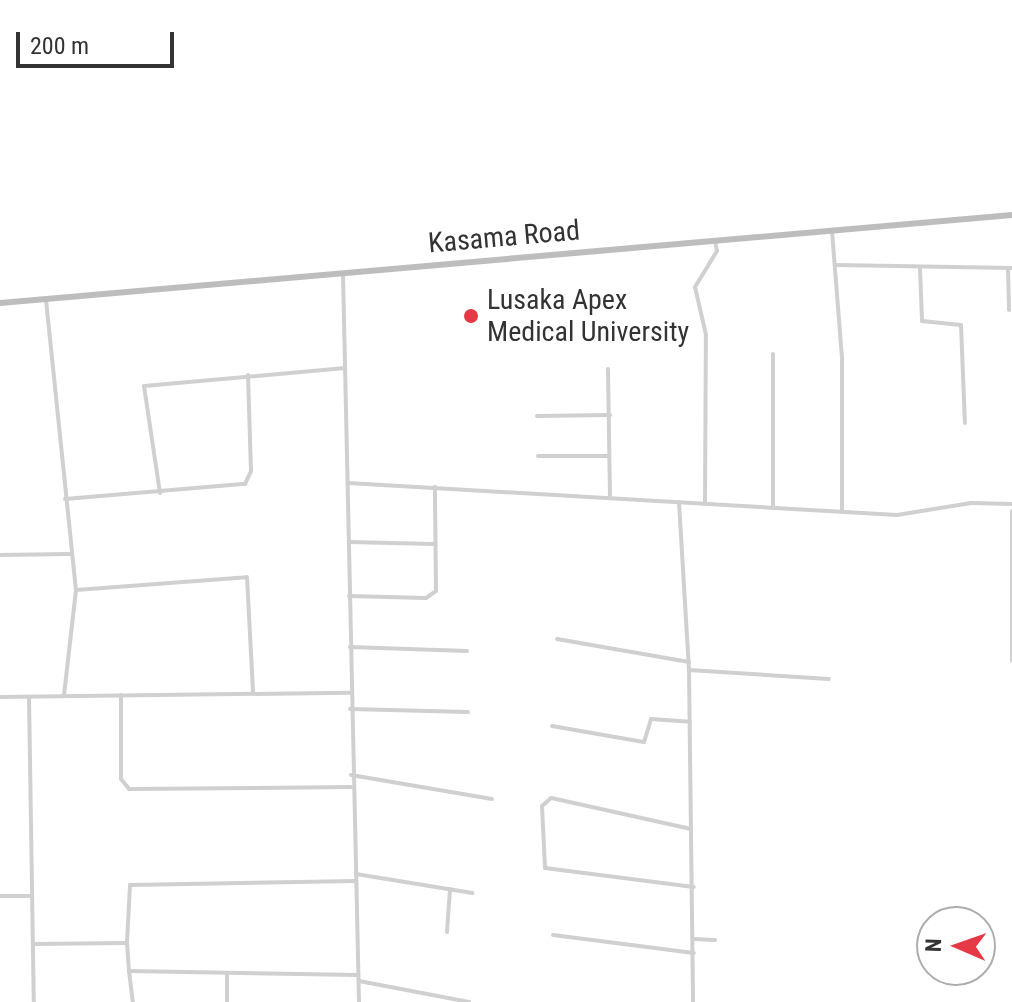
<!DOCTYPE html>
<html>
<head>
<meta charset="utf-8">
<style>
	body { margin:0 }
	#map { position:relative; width:1012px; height:1002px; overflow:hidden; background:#fff; font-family:"Roboto Condensed",sans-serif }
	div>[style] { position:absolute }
	.street>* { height:4px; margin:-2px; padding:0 2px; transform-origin:2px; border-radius:2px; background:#d0d0d0 }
	.secondary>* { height:6px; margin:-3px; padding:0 3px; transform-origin:3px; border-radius:3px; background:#bdbdbd }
	.dots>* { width:22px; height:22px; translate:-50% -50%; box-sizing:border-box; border:4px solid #fff; border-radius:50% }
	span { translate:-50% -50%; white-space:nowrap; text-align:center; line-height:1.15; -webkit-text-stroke:8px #fff; paint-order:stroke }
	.street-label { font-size:28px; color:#333 }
	.poi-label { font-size:28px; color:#333 }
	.left { translate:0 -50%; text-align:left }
	.north { position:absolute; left:916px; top:906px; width:80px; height:80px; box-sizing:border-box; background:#fff; border:2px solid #adadad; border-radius:50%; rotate:272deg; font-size:22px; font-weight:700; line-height:32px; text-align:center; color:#333 }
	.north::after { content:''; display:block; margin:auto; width:28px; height:36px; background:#e63946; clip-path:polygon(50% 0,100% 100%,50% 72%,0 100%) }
	.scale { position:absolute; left:16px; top:32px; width:158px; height:36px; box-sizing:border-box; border:4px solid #333; border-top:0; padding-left:10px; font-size:24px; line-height:28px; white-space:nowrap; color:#333; -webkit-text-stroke:6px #fff; paint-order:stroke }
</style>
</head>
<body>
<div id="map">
	<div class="street">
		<i style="left:832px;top:231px;width:126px;rotate:85.5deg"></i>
		<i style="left:842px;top:357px;width:153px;rotate:90deg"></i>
		<i style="left:837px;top:265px;width:175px;rotate:1deg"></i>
		<i style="left:920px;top:268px;width:53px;rotate:87.8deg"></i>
		<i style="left:922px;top:321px;width:39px;rotate:6deg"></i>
		<i style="left:961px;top:325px;width:98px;rotate:87.7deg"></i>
		<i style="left:1008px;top:268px;width:42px;rotate:88.6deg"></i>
		<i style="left:343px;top:274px;width:728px;rotate:88.74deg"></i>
		<i style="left:46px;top:300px;width:292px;rotate:84.1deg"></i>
		<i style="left:76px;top:590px;width:106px;rotate:96.5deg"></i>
		<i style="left:773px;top:354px;width:151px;rotate:90deg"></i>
		<i style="left:608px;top:369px;width:128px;rotate:89.1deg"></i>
		<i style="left:537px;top:416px;width:73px;rotate:-0.8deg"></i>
		<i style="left:538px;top:456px;width:71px"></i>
		<i style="left:348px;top:483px;width:550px;rotate:3.34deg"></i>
		<i style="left:897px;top:515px;width:75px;rotate:-9.2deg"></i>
		<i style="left:971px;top:503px;width:41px;rotate:1.4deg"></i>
		<i style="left:160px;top:493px;width:108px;rotate:-98.5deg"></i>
		<i style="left:144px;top:386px;width:202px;rotate:-5.1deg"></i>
		<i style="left:65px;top:499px;width:181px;rotate:-4.8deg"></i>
		<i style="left:245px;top:484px;width:14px;rotate:-65deg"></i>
		<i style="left:251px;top:471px;width:96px;rotate:-91.8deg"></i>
		<i style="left:679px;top:502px;width:168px;rotate:86.6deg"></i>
		<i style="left:689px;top:670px;width:332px;rotate:89.3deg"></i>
		<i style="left:705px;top:504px;width:169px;rotate:-89.7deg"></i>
		<i style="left:706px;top:335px;width:49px;rotate:-102.9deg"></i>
		<i style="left:695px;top:287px;width:42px;rotate:-58.6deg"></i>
		<i style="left:717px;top:251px;width:10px;rotate:-101deg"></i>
		<i style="left:1012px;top:511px;width:150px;rotate:90deg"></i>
		<i style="left:349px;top:542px;width:85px;rotate:1.3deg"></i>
		<i style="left:0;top:555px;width:71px;rotate:-0.8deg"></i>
		<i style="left:76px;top:590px;width:171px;rotate:-4.3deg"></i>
		<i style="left:247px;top:577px;width:116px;rotate:87deg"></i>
		<i style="left:349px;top:596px;width:77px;rotate:1.5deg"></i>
		<i style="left:426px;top:598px;width:12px;rotate:-35deg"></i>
		<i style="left:436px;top:591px;width:104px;rotate:-90.6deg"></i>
		<i style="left:557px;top:639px;width:134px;rotate:9.9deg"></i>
		<i style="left:350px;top:647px;width:117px;rotate:2deg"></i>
		<i style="left:689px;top:670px;width:140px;rotate:3.7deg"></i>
		<i style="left:121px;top:695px;width:84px;rotate:90deg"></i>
		<i style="left:121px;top:779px;width:13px;rotate:51deg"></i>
		<i style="left:129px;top:789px;width:222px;rotate:-0.5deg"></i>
		<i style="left:0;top:697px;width:350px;rotate:-0.7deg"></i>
		<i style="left:29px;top:697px;width:305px;rotate:89.1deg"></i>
		<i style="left:350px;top:709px;width:118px;rotate:1.5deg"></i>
		<i style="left:552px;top:726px;width:93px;rotate:9.9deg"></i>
		<i style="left:644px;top:742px;width:24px;rotate:-73deg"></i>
		<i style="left:651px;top:719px;width:39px;rotate:4deg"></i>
		<i style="left:351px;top:775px;width:143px;rotate:9.7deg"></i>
		<i style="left:691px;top:829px;width:143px;rotate:-167.5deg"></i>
		<i style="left:551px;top:798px;width:12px;rotate:138deg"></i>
		<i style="left:542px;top:806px;width:62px;rotate:87.2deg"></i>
		<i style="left:545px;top:868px;width:150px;rotate:7.3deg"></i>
		<i style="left:356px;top:874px;width:118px;rotate:9.3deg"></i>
		<i style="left:355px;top:881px;width:225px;rotate:179deg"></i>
		<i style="left:130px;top:885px;width:58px;rotate:93deg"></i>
		<i style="left:127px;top:943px;width:28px;rotate:86deg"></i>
		<i style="left:129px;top:971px;width:229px;rotate:1deg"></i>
		<i style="left:0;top:896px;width:32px"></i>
		<i style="left:447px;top:932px;width:43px;rotate:-86deg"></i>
		<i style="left:553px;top:935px;width:142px;rotate:7.3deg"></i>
		<i style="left:694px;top:939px;width:21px;rotate:3deg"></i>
		<i style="left:33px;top:944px;width:94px;rotate:-0.6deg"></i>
		<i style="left:129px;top:971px;width:31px;rotate:83deg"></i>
		<i style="left:227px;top:973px;width:29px;rotate:90deg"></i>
		<i style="left:359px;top:981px;width:112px;rotate:10.8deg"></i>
	</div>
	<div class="secondary">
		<i style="left:0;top:303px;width:1016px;rotate:-4.97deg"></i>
	</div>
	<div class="dots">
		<i style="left:471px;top:316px;background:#e63946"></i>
	</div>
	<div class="street-label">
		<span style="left:504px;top:237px;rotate:-5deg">Kasama Road</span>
	</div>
	<div class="poi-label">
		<span class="left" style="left:487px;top:316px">Lusaka Apex<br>Medical University</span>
	</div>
	<div class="north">N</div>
	<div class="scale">200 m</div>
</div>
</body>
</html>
